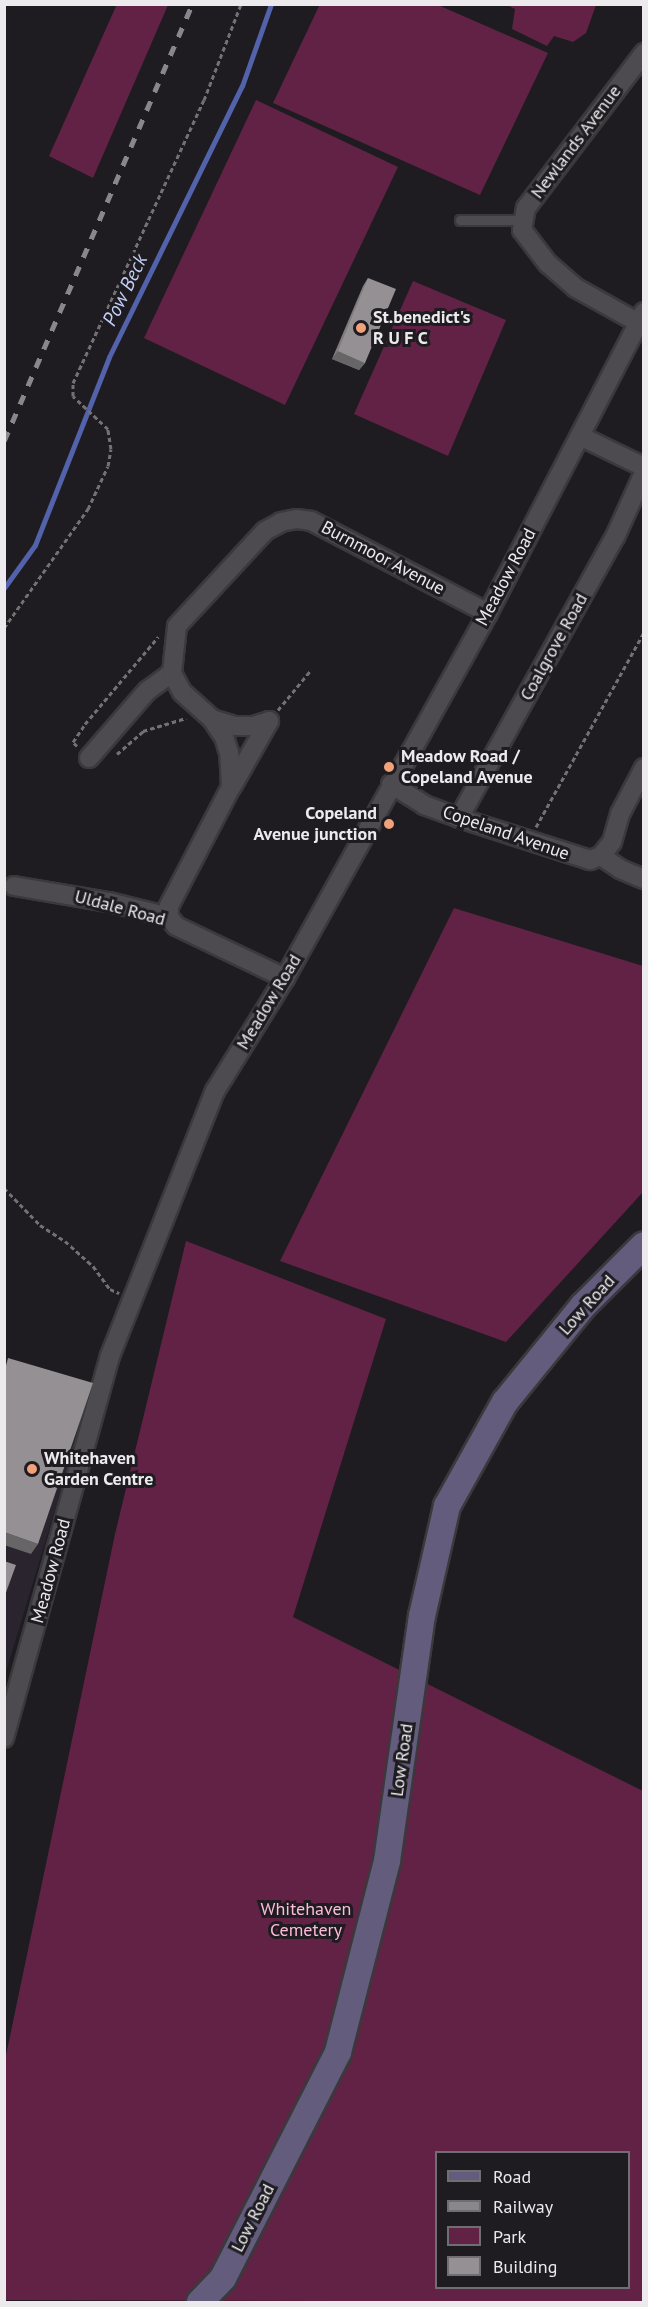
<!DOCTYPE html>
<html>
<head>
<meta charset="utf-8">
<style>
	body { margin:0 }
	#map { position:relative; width:648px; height:2307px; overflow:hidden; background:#1e1c20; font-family:"PT Sans",sans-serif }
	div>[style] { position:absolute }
	.built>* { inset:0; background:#29242d }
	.green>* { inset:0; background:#612245 }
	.stream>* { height:5px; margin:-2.5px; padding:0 2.5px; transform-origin:2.5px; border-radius:2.5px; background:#5262ab }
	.path>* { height:3px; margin-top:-1.5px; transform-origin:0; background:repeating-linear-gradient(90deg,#737174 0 4.5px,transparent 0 7.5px) }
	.roads { filter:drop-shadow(2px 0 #3a393c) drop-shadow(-2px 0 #3a393c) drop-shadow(0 2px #3a393c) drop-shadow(0 -2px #3a393c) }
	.service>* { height:9px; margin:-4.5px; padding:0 4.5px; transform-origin:4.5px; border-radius:4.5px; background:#4d4b4f }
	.minor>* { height:18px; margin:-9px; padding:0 9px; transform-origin:9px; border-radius:9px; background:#4d4b4f }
	.secondary>* { height:26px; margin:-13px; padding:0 13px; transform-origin:13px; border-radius:13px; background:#635c7c }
	.rail>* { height:4.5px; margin-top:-2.25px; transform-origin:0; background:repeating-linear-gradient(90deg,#89878b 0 10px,transparent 0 20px) }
	.wall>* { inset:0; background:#7f7c7e }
	.shaded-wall>* { inset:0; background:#686567 }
	.building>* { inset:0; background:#949093 }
	.dots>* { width:16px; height:16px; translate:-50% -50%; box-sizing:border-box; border:3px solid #1e1c20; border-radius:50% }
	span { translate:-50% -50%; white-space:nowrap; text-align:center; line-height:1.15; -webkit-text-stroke:6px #1e1c20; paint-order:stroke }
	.street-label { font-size:18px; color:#eceaed }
	.poi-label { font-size:18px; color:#eceaed; font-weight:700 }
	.left { translate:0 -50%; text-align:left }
	.right { translate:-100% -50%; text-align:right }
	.park-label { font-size:18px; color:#ffbbda }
	.water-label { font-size:20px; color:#c3cff8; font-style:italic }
	.frame { position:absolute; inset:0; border:6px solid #eceaed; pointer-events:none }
	.legend { position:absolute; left:435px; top:2151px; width:195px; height:138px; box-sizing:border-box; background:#1e1c20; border:2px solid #706e72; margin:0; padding:8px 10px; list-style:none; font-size:18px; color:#eceaed }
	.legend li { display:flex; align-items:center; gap:12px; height:30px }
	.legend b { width:30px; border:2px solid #706e72 }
</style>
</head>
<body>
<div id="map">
	<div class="built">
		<i style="clip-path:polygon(5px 1362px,92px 1388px,5px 1675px)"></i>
	</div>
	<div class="green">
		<i style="clip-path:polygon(117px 4px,168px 5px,93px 178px,49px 156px)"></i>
		<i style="clip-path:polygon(320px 4px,438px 5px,548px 53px,480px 195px,273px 103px)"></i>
		<i style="clip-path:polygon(507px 5px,596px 4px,596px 5px,586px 33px,573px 42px,554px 36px,547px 46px,512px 29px,515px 9px)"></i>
		<i style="clip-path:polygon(256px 100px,398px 167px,285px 405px,144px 338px)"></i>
		<i style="clip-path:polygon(413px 281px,506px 320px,448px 456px,354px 414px)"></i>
		<i style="clip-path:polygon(454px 908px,643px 966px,643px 1192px,506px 1342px,280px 1261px)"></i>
		<i style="clip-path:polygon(evenodd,186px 1241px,386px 1319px,293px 1617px,643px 1791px,643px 2302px,5px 2300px,5px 2060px,115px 1534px,186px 1241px,436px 2152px,628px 2152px,628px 2288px,436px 2288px,436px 2152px)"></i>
	</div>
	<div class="stream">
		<i style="left:4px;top:588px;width:53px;rotate:-54.2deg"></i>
		<i style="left:35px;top:545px;width:202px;rotate:-68.5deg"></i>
		<i style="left:109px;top:357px;width:302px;rotate:-63.9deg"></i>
		<i style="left:242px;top:86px;width:87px;rotate:-70.5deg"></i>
	</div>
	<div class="path">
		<i style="left:4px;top:628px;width:146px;rotate:-54.8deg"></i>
		<i style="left:88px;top:509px;width:47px;rotate:-65.1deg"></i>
		<i style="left:108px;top:466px;width:17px;rotate:-80deg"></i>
		<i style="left:111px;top:449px;width:20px;rotate:-99deg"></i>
		<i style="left:108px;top:429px;width:48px;rotate:-136.7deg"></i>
		<i style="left:73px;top:396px;width:13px;rotate:-90deg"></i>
		<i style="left:73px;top:383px;width:312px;rotate:-65.2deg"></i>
		<i style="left:204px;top:100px;width:103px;rotate:-68.9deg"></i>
		<i style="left:278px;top:710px;width:52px;rotate:-50.5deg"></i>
		<i style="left:77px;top:746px;width:6px;rotate:-135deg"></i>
		<i style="left:73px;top:742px;width:22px;rotate:-56deg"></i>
		<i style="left:85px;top:724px;width:114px;rotate:-50deg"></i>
		<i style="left:117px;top:754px;width:35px;rotate:-41deg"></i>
		<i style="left:143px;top:731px;width:45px;rotate:-16.8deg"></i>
		<i style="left:536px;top:827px;width:223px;rotate:-61deg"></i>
		<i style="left:4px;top:1188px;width:52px;rotate:45.8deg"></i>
		<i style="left:40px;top:1225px;width:30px;rotate:33deg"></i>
		<i style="left:65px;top:1241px;width:38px;rotate:42deg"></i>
		<i style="left:93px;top:1266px;width:29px;rotate:54deg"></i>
		<i style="left:110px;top:1289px;width:10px;rotate:24deg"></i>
	</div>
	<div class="roads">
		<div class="service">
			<i style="left:460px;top:220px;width:64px"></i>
		</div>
		<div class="minor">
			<i style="left:637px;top:322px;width:70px;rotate:-150.9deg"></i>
			<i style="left:576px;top:288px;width:37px;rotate:-139deg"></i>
			<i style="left:548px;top:264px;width:43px;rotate:-127.4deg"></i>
			<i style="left:522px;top:230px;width:22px;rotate:-80deg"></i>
			<i style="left:526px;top:208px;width:195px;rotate:-52.7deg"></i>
			<i style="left:580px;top:436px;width:71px;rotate:25.8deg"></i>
			<i style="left:212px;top:719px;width:24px;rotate:17deg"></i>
			<i style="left:235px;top:726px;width:18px"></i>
			<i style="left:253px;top:726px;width:17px;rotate:-17deg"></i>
			<i style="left:269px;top:721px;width:75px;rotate:119.6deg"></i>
			<i style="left:89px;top:758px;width:89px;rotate:-49.1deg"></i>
			<i style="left:147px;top:691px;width:31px;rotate:-36deg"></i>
			<i style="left:391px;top:784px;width:39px;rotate:32deg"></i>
			<i style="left:424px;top:805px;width:37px;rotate:20deg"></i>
			<i style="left:459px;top:818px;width:138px;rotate:17.8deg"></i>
			<i style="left:590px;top:860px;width:12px;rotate:-20deg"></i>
			<i style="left:601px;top:856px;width:18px;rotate:-52deg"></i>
			<i style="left:612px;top:842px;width:29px;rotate:-74deg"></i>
			<i style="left:620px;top:814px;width:52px;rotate:-62.4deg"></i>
			<i style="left:459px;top:818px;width:321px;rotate:-61deg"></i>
			<i style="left:615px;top:537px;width:70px;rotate:-65.6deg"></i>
			<i style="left:601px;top:856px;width:23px;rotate:34deg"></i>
			<i style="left:620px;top:869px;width:26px;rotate:23deg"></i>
			<i style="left:14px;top:886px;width:96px;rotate:9.6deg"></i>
			<i style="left:109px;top:902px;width:62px;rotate:14deg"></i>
			<i style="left:169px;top:917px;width:11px;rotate:52deg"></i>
			<i style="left:176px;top:926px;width:121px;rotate:25.5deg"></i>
			<i style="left:169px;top:917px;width:11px;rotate:-90deg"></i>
			<i style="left:169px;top:906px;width:134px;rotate:-62.5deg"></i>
			<i style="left:231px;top:787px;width:34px;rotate:-93deg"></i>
			<i style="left:229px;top:753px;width:17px;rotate:-107deg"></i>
			<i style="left:224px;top:737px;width:22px;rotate:-124deg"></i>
			<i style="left:212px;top:719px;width:40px;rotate:-138deg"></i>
			<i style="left:182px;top:692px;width:21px;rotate:-118deg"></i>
			<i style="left:172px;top:673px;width:47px;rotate:-83.9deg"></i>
			<i style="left:177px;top:626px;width:129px;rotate:-47.2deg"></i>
			<i style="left:265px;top:531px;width:18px;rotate:-29deg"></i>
			<i style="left:281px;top:522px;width:16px;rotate:-11deg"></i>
			<i style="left:297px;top:519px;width:14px;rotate:8deg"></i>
			<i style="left:311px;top:521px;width:199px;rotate:27.5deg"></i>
			<i style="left:4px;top:1738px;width:396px;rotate:-74.5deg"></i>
			<i style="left:110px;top:1356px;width:285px;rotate:-68.4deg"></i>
			<i style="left:215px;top:1091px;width:133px;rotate:-58.2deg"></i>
			<i style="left:285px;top:978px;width:418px;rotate:-60.9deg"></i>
			<i style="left:488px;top:613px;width:339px;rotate:-62.6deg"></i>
		</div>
		<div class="secondary">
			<i style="left:200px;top:2302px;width:33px;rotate:-46deg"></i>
			<i style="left:223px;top:2278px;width:254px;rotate:-63deg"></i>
			<i style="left:338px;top:2052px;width:197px;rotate:-75.6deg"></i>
			<i style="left:387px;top:1861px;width:247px;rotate:-81.9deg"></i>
			<i style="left:422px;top:1616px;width:113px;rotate:-77.2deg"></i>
			<i style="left:447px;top:1506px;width:119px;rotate:-60.9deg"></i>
			<i style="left:505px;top:1402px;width:124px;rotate:-50.9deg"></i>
			<i style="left:583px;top:1306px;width:86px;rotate:-45deg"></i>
		</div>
	</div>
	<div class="rail">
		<i style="left:4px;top:441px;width:476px;rotate:-66.7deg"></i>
	</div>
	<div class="wall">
		<i style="clip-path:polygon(368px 278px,365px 363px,359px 370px,332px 359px,363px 286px)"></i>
	</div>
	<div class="shaded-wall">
		<i style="clip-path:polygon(338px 351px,365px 363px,359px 370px,332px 359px)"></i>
		<i style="clip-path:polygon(4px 1532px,38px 1544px,31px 1554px,4px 1545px)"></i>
	</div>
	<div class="building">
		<i style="clip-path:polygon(368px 278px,396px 289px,365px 363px,338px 351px)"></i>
		<i style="clip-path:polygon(8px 1358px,93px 1383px,38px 1544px,4px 1532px,4px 1373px)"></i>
		<i style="clip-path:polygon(4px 1561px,16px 1565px,4px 1598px)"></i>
	</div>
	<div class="dots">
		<i style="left:361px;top:328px;background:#f1a27b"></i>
		<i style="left:389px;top:767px;background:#f1a27b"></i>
		<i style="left:389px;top:824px;background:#f1a27b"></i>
		<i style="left:32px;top:1469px;background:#f1a27b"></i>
	</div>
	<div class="street-label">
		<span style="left:576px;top:142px;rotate:-53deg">Newlands Avenue</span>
		<span style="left:383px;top:558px;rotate:28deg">Burnmoor Avenue</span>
		<span style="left:506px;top:577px;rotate:-62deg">Meadow Road</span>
		<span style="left:554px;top:647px;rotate:-61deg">Coalgrove Road</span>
		<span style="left:506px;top:833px;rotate:19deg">Copeland Avenue</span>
		<span style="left:120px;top:908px;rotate:15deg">Uldale Road</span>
		<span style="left:269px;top:1002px;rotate:-59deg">Meadow Road</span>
		<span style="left:587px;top:1305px;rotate:-48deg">Low Road</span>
		<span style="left:51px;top:1571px;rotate:-75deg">Meadow Road</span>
		<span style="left:402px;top:1760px;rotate:-82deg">Low Road</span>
		<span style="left:253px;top:2218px;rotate:-63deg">Low Road</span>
	</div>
	<div class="poi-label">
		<span class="left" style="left:373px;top:328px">St.benedict's<br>R U F C</span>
		<span class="left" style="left:401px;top:767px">Meadow Road /<br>Copeland Avenue</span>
		<span class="right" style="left:377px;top:824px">Copeland<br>Avenue junction</span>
		<span class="left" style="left:44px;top:1469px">Whitehaven<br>Garden Centre</span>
	</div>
	<div class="park-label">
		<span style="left:306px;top:1920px">Whitehaven<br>Cemetery</span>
	</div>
	<div class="water-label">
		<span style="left:125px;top:290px;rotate:-64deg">Pow Beck</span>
	</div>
	<div class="frame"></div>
	<ul class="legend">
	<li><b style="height:8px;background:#635c7c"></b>Road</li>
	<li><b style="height:8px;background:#89878b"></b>Railway</li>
	<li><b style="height:16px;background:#612245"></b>Park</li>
	<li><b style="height:16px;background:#949093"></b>Building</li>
	</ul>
</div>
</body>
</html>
